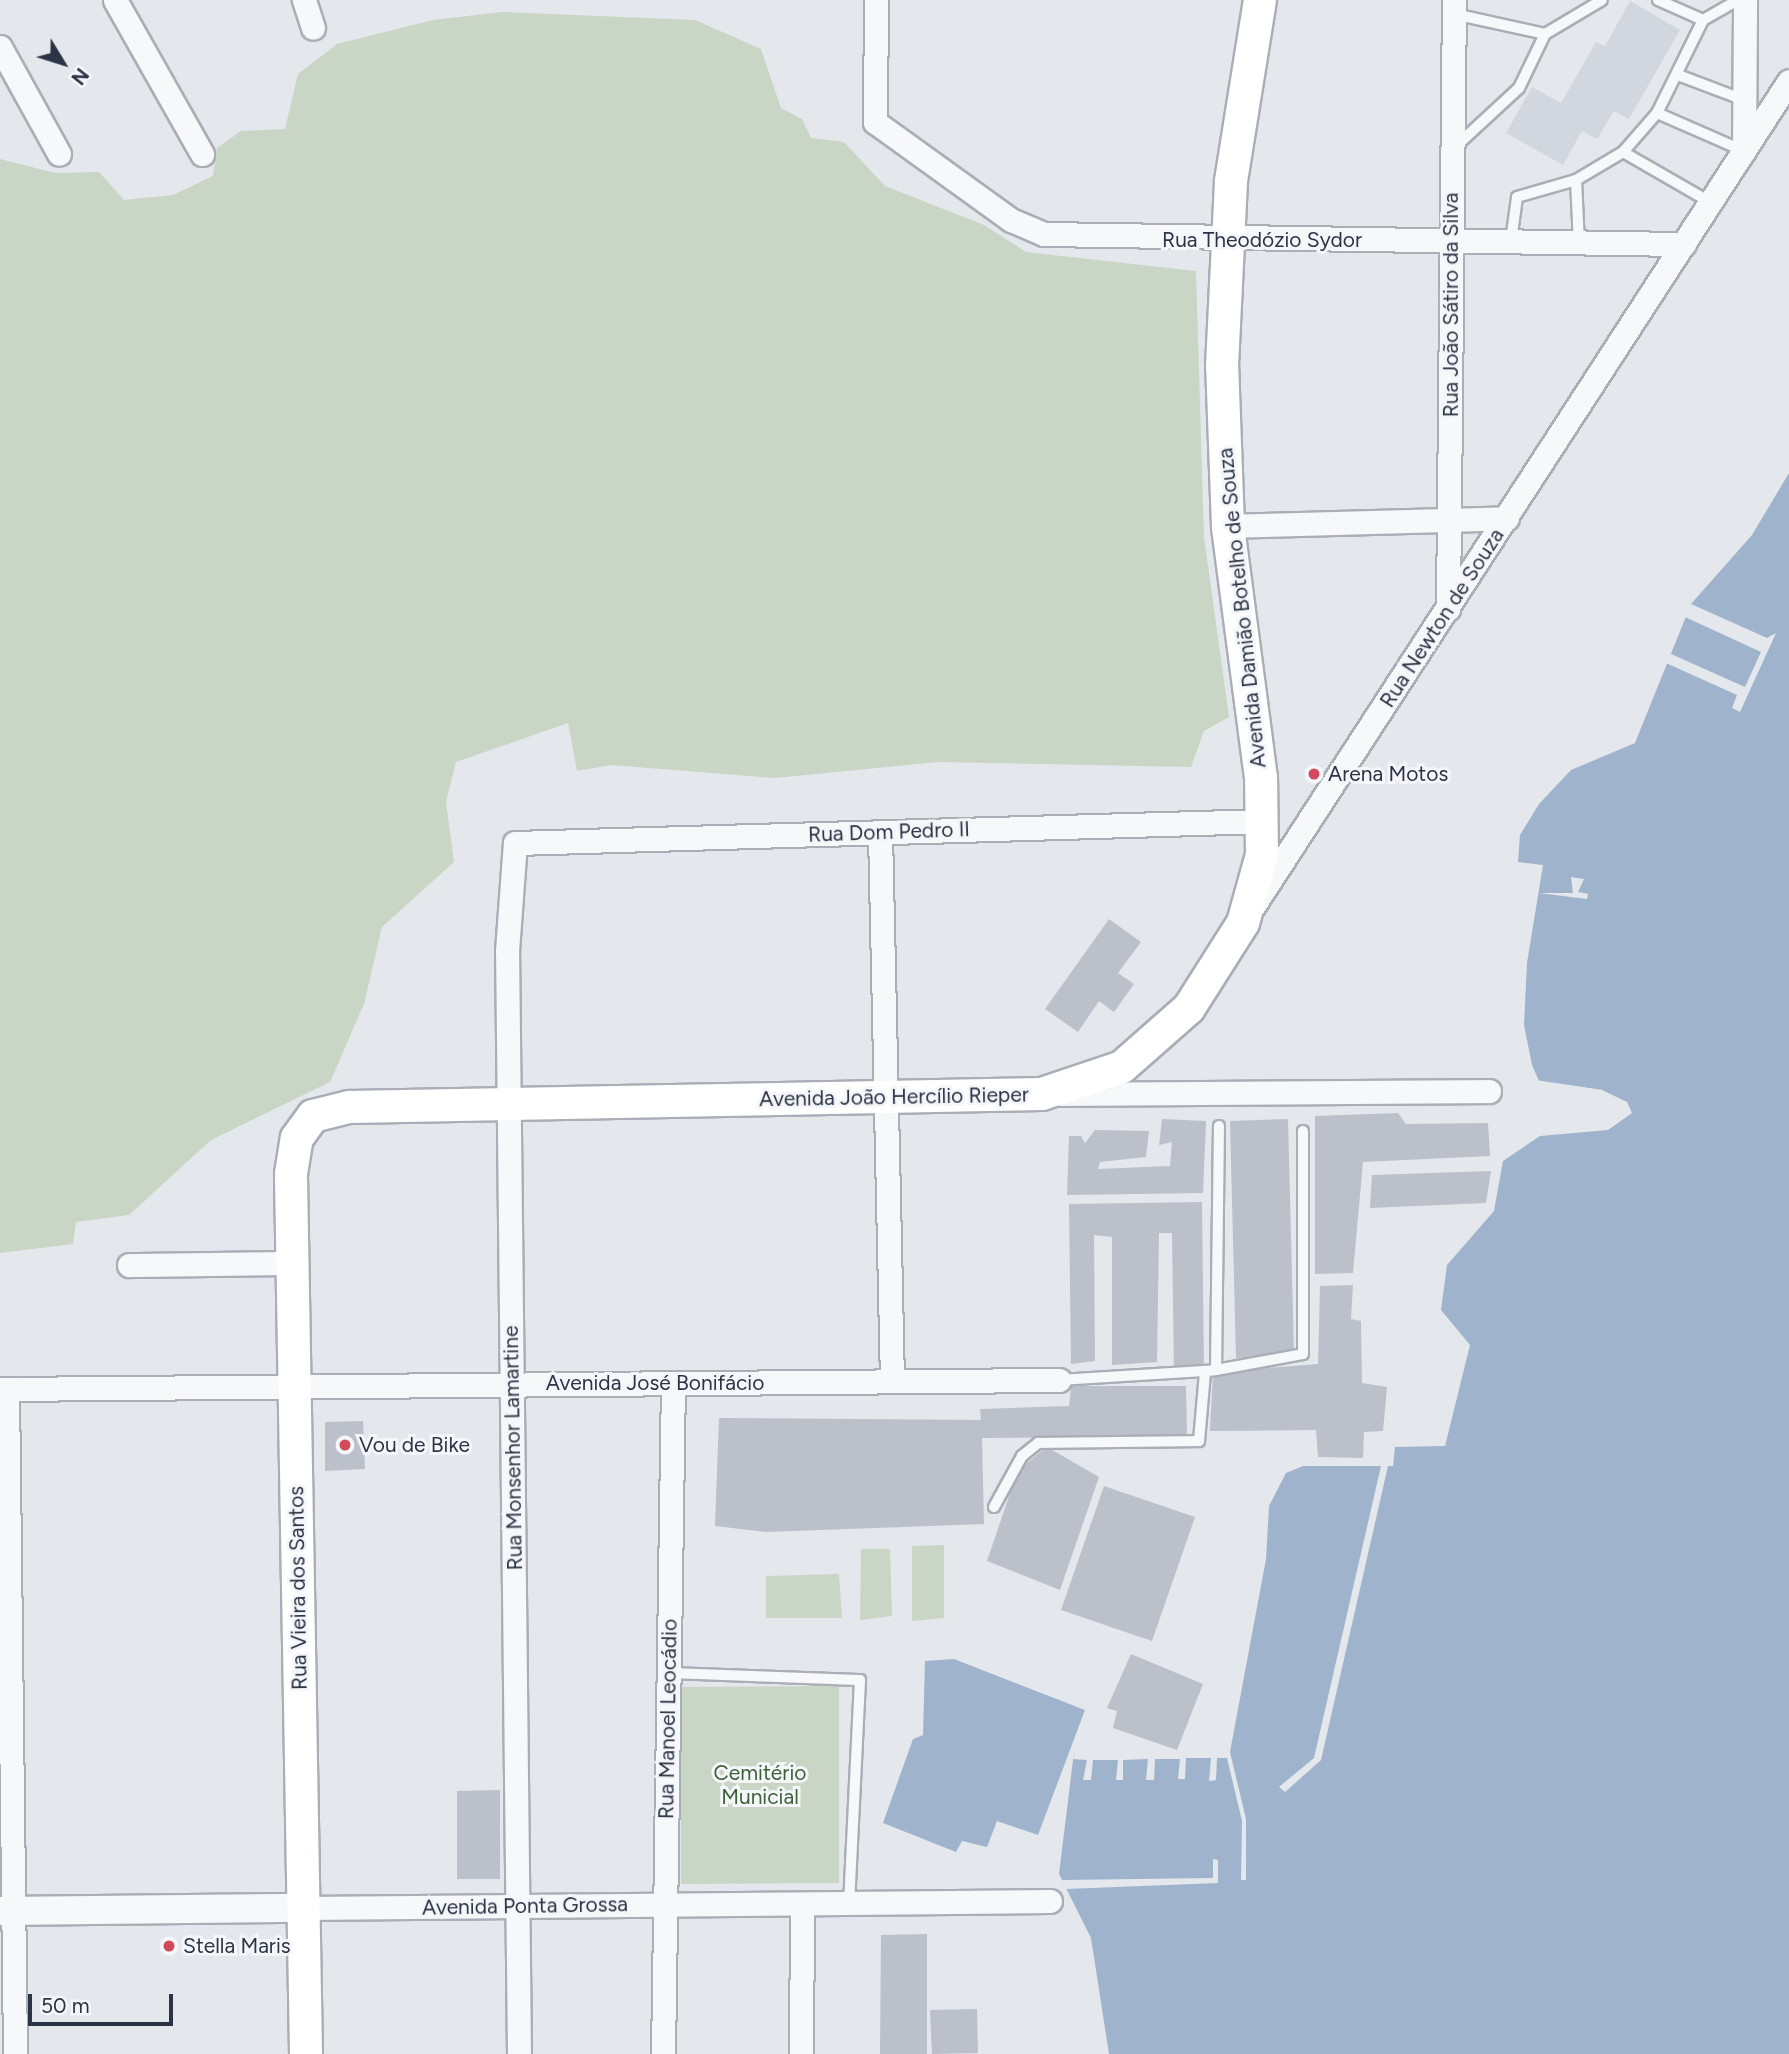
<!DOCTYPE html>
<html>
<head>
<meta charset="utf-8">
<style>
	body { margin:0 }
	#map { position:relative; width:1789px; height:2054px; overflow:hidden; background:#e4e7ec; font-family:Figtree,sans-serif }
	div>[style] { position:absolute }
	.built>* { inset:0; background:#d2d6de }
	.green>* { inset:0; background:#c9d6c5 }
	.water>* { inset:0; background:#9fb4cc }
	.pier>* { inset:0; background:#e4e7ec }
	.building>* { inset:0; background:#bbc0ca }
	.roads { filter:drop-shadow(2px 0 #a9aeb7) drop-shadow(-2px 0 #a9aeb7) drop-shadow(0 2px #a9aeb7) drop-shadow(0 -2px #a9aeb7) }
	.service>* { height:10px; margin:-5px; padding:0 5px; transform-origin:5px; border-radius:5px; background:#f7f8fa }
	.minor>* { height:23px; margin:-11.5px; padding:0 11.5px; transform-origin:11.5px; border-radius:11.5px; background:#f7f8fa }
	.tertiary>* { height:28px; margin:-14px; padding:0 14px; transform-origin:14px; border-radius:14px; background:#f7f8fa }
	.secondary>* { height:32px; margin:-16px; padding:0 16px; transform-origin:16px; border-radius:16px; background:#fff }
	.dots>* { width:19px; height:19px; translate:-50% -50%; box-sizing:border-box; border:4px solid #f4f6f9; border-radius:50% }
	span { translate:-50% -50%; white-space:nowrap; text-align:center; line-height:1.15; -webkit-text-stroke:6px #f4f6f9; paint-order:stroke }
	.street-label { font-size:21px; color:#2b3445 }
	.poi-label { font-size:21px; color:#2b3445 }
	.left { translate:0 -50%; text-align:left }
	.park-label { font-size:21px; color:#3f6138 }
	.north { position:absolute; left:28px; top:28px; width:70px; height:70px; -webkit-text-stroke:5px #f4f6f9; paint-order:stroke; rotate:128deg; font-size:19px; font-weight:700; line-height:28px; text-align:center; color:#2b3445 }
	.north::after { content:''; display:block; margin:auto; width:24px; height:32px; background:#2b3445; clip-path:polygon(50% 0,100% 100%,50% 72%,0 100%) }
	.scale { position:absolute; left:28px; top:1994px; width:145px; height:32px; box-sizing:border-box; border:4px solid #2b3445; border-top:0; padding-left:9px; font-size:21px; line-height:24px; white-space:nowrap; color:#2b3445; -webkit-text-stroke:5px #f4f6f9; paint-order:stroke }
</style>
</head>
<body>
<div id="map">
	<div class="built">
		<i style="clip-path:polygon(1630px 1px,1680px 30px,1629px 119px,1614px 111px,1597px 139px,1582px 131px,1563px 165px,1506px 133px,1532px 87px,1561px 103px,1596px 42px,1605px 46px)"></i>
	</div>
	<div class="green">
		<i style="clip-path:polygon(502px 12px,695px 20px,761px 49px,781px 108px,802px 119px,811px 138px,844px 142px,885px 186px,984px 225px,1026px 252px,1196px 271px,1204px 537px,1229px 717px,1204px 731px,1191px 767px,938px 762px,775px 778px,611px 765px,577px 771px,568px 723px,456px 762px,446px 802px,454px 862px,382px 927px,364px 1004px,330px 1082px,211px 1140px,129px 1215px,76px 1222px,73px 1244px,0 1253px,0 159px,55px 173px,99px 172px,124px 200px,173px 195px,213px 176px,217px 148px,241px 131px,285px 129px,298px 74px,337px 44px,433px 20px)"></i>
		<i style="clip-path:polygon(944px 1545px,944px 1618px,912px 1621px,912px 1546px)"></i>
		<i style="clip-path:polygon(861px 1549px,890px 1549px,892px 1616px,860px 1620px)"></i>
		<i style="clip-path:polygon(839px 1574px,842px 1618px,766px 1618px,766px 1576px)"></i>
		<i style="clip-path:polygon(839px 1686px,839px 1883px,681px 1884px,681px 1687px)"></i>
	</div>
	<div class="water">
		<i style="clip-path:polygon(1789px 473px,1789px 2054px,1109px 2054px,1091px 1938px,1059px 1874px,1074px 1752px,1230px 1752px,1266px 1559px,1269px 1506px,1286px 1473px,1303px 1466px,1393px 1466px,1395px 1447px,1445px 1446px,1470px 1345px,1441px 1310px,1447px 1265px,1494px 1211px,1503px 1161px,1540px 1136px,1608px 1130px,1632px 1113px,1627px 1102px,1602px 1090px,1539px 1081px,1532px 1065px,1524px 1025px,1527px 963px,1543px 865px,1518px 862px,1520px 835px,1539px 804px,1571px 770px,1635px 743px,1691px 604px,1752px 535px)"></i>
		<i style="clip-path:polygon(954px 1659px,1085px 1710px,1038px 1835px,997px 1821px,987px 1847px,962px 1841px,956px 1852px,883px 1823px,913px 1739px,923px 1735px,925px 1661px)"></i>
	</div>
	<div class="pier">
		<i style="clip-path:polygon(1691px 604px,1767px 638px,1776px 633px,1740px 712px,1732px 708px,1737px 695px,1666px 663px,1671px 654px,1745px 687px,1761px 652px,1685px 617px)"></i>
		<i style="clip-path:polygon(1571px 877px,1584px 879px,1578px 892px,1588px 894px,1587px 899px,1539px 893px,1573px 893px)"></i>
		<i style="clip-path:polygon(1535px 1080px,1602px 1090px,1604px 1095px,1563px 1090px)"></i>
		<i style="clip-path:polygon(1381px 1466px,1388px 1466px,1321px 1760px,1285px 1792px,1279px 1787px,1314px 1758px)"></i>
		<i style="clip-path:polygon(1074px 1752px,1230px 1752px,1246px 1819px,1246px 1880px,1241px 1880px,1242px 1821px,1227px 1758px,1217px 1758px,1216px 1780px,1209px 1781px,1211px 1758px,1186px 1758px,1185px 1779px,1178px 1779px,1180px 1759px,1155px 1759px,1154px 1780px,1146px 1780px,1148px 1759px,1123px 1760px,1123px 1780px,1116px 1780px,1118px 1760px,1093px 1760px,1091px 1780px,1083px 1780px,1087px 1760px,1073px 1759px)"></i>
		<i style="clip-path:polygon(1213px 1859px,1218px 1860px,1218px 1883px,1066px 1889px,1062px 1880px,1213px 1878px)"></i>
	</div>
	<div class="building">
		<i style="clip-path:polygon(1109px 919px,1141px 942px,1118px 973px,1134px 984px,1114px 1012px,1099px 1001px,1078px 1032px,1045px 1009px)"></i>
		<i style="clip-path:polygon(1398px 1113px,1406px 1124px,1488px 1123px,1490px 1156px,1363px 1162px,1353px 1273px,1315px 1274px,1315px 1116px)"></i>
		<i style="clip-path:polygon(1162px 1119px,1206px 1121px,1203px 1193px,1067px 1195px,1069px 1136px,1081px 1136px,1085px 1143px,1095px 1130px,1149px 1131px,1146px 1157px,1100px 1162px,1098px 1169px,1170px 1166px,1172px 1142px,1159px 1145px)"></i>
		<i style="clip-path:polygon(1288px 1119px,1294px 1354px,1236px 1358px,1230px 1121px)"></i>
		<i style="clip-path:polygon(1491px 1171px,1486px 1203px,1370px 1208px,1372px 1175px)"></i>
		<i style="clip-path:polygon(1202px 1202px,1204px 1371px,1174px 1373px,1172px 1233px,1159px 1233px,1157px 1362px,1112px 1365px,1112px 1237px,1094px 1235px,1095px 1361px,1071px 1364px,1069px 1204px)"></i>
		<i style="clip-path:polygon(1353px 1285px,1351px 1319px,1361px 1321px,1362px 1383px,1387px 1387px,1383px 1431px,1364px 1432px,1363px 1458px,1318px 1457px,1316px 1430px,1210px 1431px,1213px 1372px,1318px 1364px,1320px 1286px)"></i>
		<i style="clip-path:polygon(1071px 1386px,1186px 1386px,1187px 1436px,982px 1438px,984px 1524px,766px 1532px,715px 1526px,719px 1418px,981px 1420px,980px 1409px,1069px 1406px)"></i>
		<i style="clip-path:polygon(363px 1421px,365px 1469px,325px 1471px,325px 1422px)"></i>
		<i style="clip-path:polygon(1047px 1447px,1099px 1477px,1060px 1590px,987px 1561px,1018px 1470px)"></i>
		<i style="clip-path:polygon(1104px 1486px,1195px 1517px,1152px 1641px,1061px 1610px)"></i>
		<i style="clip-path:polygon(1131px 1654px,1203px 1684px,1177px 1750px,1113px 1728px,1117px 1711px,1107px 1708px)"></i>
		<i style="clip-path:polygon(500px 1790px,500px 1879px,457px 1879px,457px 1791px)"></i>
		<i style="clip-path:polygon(927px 1934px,927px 2054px,880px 2054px,881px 1935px)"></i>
		<i style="clip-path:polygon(977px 2009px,978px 2053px,932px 2054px,930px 2010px)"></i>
	</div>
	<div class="roads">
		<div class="service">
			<i style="left:1658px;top:0;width:49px;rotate:24deg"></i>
			<i style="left:1703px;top:20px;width:40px;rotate:-29.7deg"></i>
			<i style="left:1454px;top:14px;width:93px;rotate:12.4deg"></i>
			<i style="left:1545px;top:34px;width:66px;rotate:-30.8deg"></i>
			<i style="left:1703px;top:20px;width:104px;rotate:116.3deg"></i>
			<i style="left:1657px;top:113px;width:95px;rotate:23.6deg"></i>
			<i style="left:1678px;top:75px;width:71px;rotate:20.7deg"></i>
			<i style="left:1657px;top:113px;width:52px;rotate:131.1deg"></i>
			<i style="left:1623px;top:152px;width:100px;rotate:29.9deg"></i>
			<i style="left:1455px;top:147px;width:87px;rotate:-42.7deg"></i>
			<i style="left:1519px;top:88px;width:60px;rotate:-64.3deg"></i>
			<i style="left:1576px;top:180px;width:63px;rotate:87.3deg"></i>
			<i style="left:1511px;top:241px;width:44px;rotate:-82.2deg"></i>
			<i style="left:1517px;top:197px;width:61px;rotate:-16.1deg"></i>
			<i style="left:1576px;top:180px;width:55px;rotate:-30.8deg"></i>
			<i style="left:1216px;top:1370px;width:88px;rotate:-10.4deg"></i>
			<i style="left:1303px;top:1354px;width:223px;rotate:-90deg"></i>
			<i style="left:1059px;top:1380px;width:157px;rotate:-3.6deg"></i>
			<i style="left:1216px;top:1370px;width:244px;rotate:-89.3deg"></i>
			<i style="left:994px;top:1507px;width:58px;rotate:-61.2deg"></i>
			<i style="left:1022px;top:1456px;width:21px;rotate:-39deg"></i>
			<i style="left:1038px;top:1443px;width:161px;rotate:-0.7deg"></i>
			<i style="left:1199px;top:1441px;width:69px;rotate:-85deg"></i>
			<i style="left:669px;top:1673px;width:191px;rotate:2.1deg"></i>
			<i style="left:860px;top:1680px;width:223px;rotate:92.8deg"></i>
		</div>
		<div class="minor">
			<i style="left:115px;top:0;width:177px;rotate:60.5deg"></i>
			<i style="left:304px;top:0;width:29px;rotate:72deg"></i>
			<i style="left:876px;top:0;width:122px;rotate:90.5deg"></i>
			<i style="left:875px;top:122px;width:168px;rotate:35.8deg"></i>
			<i style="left:1011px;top:220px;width:36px;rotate:23deg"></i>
			<i style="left:1044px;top:234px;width:640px;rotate:0.9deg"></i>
			<i style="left:0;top:47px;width:122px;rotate:61.1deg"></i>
			<i style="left:1744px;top:151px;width:151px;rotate:-89.6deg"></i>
			<i style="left:1228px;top:526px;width:279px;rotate:-1.6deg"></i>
			<i style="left:1448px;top:609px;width:609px;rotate:-89.44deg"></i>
			<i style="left:880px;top:832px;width:549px;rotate:88.75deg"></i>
			<i style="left:1254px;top:905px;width:982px;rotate:-57.01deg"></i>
			<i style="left:1062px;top:1094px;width:427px;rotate:-0.4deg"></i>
			<i style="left:129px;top:1265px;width:164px;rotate:-0.7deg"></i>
			<i style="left:0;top:1389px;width:1059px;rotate:-0.49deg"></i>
			<i style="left:7px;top:1389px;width:665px;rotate:89.31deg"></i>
			<i style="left:304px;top:1908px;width:746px;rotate:-0.54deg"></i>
			<i style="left:519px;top:2054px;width:1103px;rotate:-90.62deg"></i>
			<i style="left:507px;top:951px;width:108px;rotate:-85.8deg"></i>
			<i style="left:515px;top:843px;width:748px;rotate:-1.68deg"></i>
			<i style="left:663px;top:2054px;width:671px;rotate:-89.15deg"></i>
			<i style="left:801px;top:2054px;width:150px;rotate:-89.6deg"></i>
		</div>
		<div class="tertiary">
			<i style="left:0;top:1911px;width:304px;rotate:-0.6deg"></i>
		</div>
		<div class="secondary">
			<i style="left:306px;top:2054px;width:880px;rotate:-90.98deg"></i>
			<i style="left:291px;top:1174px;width:36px;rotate:-81deg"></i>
			<i style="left:297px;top:1138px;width:27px;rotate:-54deg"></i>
			<i style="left:313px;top:1116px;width:38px;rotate:-14deg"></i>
			<i style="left:350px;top:1107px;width:692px;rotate:-1.08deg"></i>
			<i style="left:1042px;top:1094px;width:84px;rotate:-18.6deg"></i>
			<i style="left:1122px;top:1067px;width:89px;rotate:-41.4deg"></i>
			<i style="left:1189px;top:1008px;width:101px;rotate:-57.6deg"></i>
			<i style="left:1243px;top:923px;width:71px;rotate:-74.4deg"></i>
			<i style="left:1262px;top:855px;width:77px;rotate:-90.7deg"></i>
			<i style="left:1261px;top:778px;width:254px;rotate:-97.5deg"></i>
			<i style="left:1228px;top:526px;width:160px;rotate:-92.1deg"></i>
			<i style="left:1222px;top:366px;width:185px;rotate:-87.2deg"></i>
			<i style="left:1231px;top:181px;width:183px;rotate:-80.9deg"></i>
		</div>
	</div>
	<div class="dots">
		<i style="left:1314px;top:774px;background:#d1495b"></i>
		<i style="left:345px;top:1445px;background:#d1495b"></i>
		<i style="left:169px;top:1946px;background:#d1495b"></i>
	</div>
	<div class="street-label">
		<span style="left:1262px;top:240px">Rua Theodózio Sydor</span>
		<span style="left:1451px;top:305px;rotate:-90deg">Rua João Sátiro da Silva</span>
		<span style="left:1242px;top:608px;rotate:-96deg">Avenida Damião Botelho de Souza</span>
		<span style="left:1442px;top:618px;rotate:-57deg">Rua Newton de Souza</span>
		<span style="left:889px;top:832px;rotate:-2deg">Rua Dom Pedro II</span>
		<span style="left:894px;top:1097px;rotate:-1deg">Avenida João Hercílio Rieper</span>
		<span style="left:655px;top:1383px">Avenida José Bonifácio</span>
		<span style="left:513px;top:1448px;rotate:-91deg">Rua Monsenhor Lamartine</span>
		<span style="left:298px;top:1588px;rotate:-91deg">Rua Vieira dos Santos</span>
		<span style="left:668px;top:1719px;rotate:-89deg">Rua Manoel Leocádio</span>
		<span style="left:525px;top:1906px;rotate:-1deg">Avenida Ponta Grossa</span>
	</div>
	<div class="poi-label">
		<span class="left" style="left:1328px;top:774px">Arena Motos</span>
		<span class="left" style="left:359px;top:1445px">Vou de Bike</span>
		<span class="left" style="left:183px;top:1946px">Stella Maris</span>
	</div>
	<div class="park-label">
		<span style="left:760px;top:1785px">Cemitério<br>Municial</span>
	</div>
	<div class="north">N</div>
	<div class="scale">50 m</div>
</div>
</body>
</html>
